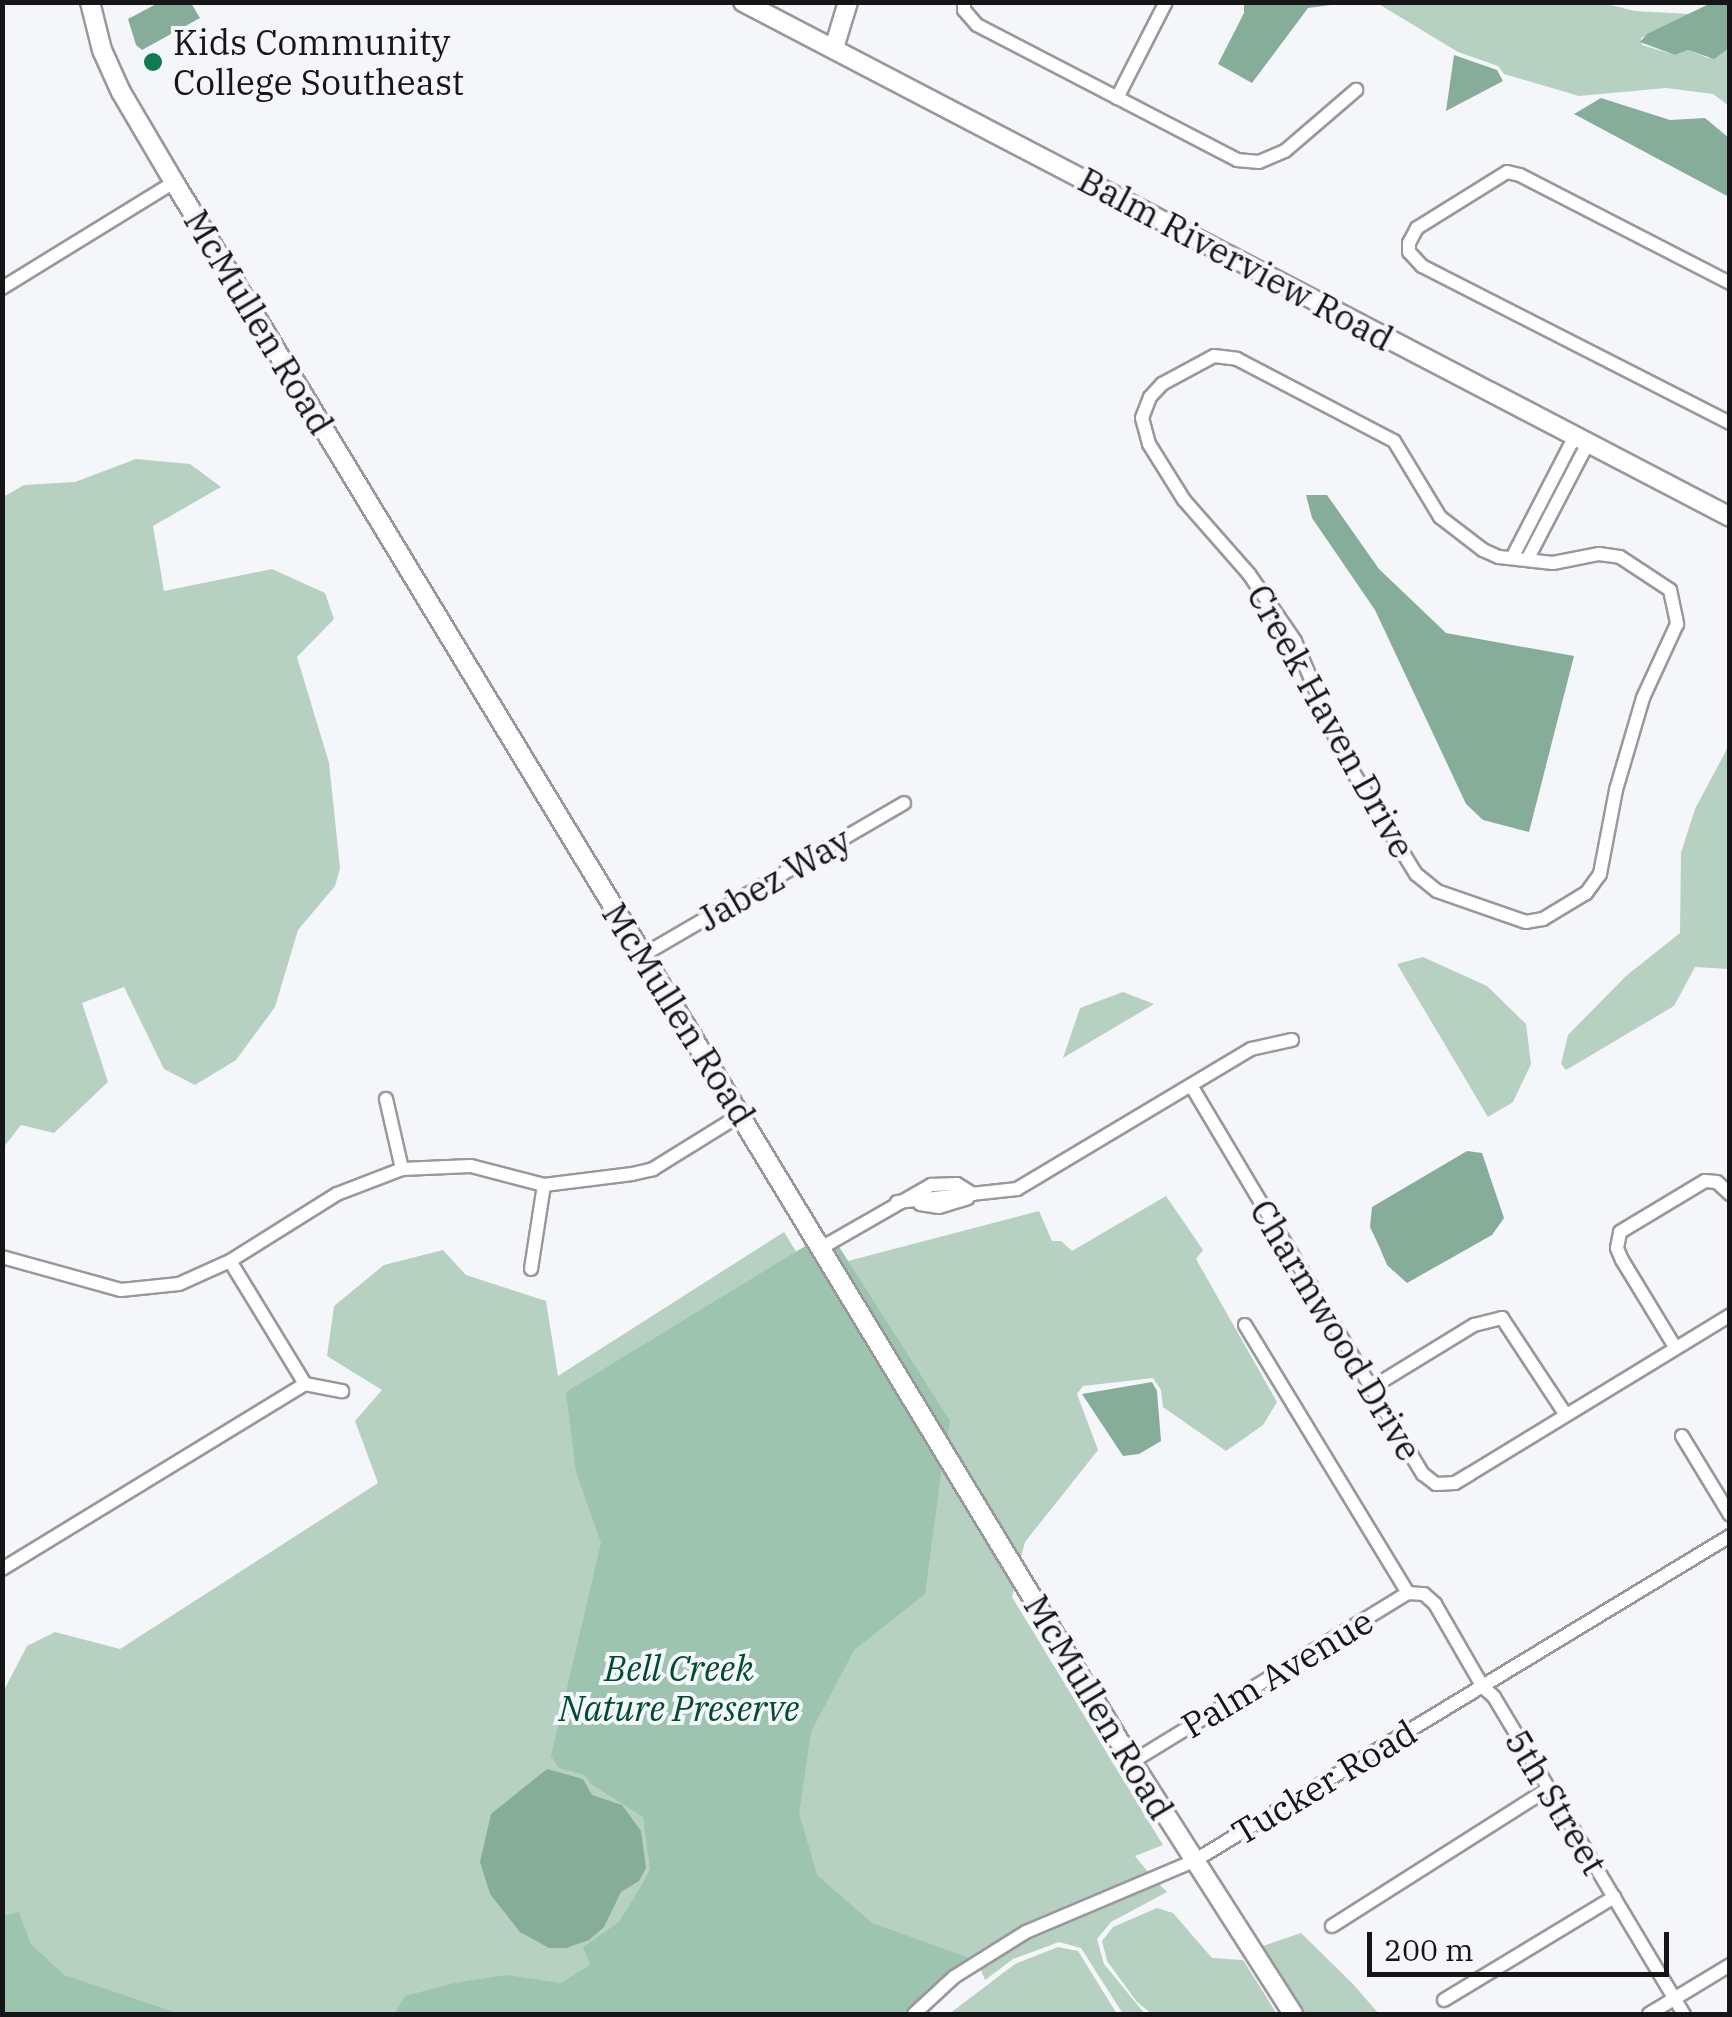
<!DOCTYPE html>
<html>
<head>
<meta charset="utf-8">
<style>
	body { margin:0 }
	#map { position:relative; width:1732px; height:2017px; overflow:hidden; background:#f5f6fa; font-family:"IBM Plex Serif",serif }
	div>[style] { position:absolute }
	.green>* { inset:0; background:#b6d0c2 }
	.forest>* { inset:0; background:#9cc4af }
	.water>* { inset:0; background:#86ad99 }
	.roads { filter:drop-shadow(2px 0 #99999d) drop-shadow(-2px 0 #99999d) drop-shadow(0 2px #99999d) drop-shadow(0 -2px #99999d) }
	.street>* { height:12px; margin:-6px; padding:0 6px; transform-origin:6px; border-radius:6px; background:#fff }
	.secondary>* { height:18px; margin:-9px; padding:0 9px; transform-origin:9px; border-radius:9px; background:#fff }
	.dots>* { width:28px; height:28px; translate:-50% -50%; box-sizing:border-box; border:5px solid #f5f6fa; border-radius:50% }
	span { translate:-50% -50%; white-space:nowrap; text-align:center; line-height:1.15; -webkit-text-stroke:8px #f5f6fa; paint-order:stroke }
	.poi-label { font-size:35px; color:#161618 }
	.left { translate:0 -50%; text-align:left }
	.street-label { font-size:35px; color:#161618 }
	.park-label { font-size:35px; color:#004c31; font-style:italic }
	.frame { position:absolute; inset:0; border:5px solid #161618; pointer-events:none }
	.scale { position:absolute; left:1367px; top:1932px; width:302px; height:45px; box-sizing:border-box; border:5px solid #161618; border-top:0; padding-left:12px; font-size:30px; line-height:35px; white-space:nowrap; color:#161618; -webkit-text-stroke:8px #f5f6fa; paint-order:stroke }
</style>
</head>
<body>
<div id="map">
	<div class="green">
		<i style="clip-path:polygon(1599px 2px,1635px 11px,1690px 14px,1641px 38px,1642px 45px,1675px 55px,1688px 50px,1708px 58px,1729px 48px,1729px 106px,1713px 94px,1666px 88px,1579px 96px,1504px 74px,1498px 66px,1458px 52px,1377px 3px)"></i>
		<i style="clip-path:polygon(136px 459px,190px 464px,221px 487px,153px 526px,164px 591px,272px 569px,325px 593px,334px 619px,297px 657px,329px 763px,340px 868px,335px 886px,298px 930px,275px 1007px,236px 1060px,195px 1085px,164px 1069px,124px 987px,82px 1003px,108px 1082px,54px 1133px,21px 1125px,3px 1148px,3px 497px,24px 485px,75px 482px)"></i>
		<i style="clip-path:polygon(1729px 745px,1729px 969px,1695px 967px,1674px 1006px,1566px 1070px,1561px 1064px,1568px 1035px,1626px 976px,1680px 933px,1681px 853px,1695px 809px)"></i>
		<i style="clip-path:polygon(1423px 957px,1487px 986px,1526px 1024px,1531px 1064px,1513px 1102px,1488px 1117px,1397px 964px)"></i>
		<i style="clip-path:polygon(1123px 992px,1154px 1004px,1063px 1058px,1080px 1008px)"></i>
		<i style="clip-path:polygon(1166px 1196px,1203px 1250px,1196px 1259px,1277px 1402px,1263px 1425px,1226px 1451px,1163px 1407px,1161px 1390px,1153px 1378px,1083px 1386px,1077px 1394px,1098px 1450px,1025px 1542px,1019px 1565px,946px 1444px,848px 1261px,1039px 1211px,1052px 1241px,1061px 1241px,1072px 1251px)"></i>
		<i style="clip-path:polygon(784px 1232px,938px 1481px,943px 1459px,1016px 1580px,1012px 1597px,1163px 1845px,1135px 1856px,1148px 1872px,1024px 1926px,972px 1959px,858px 2014px,3px 2014px,3px 1692px,27px 1646px,55px 1632px,120px 1649px,378px 1483px,355px 1421px,382px 1390px,327px 1356px,334px 1306px,384px 1265px,443px 1250px,466px 1275px,546px 1301px,558px 1376px)"></i>
		<i style="clip-path:polygon(1156px 1881px,1167px 1892px,1111px 1922px,1097px 1939px,1104px 1964px,1145px 2014px,1123px 2014px,1081px 1948px,1059px 1942px,1013px 1959px,985px 1980px,980px 1968px,1029px 1937px)"></i>
		<i style="clip-path:polygon(1157px 1908px,1173px 1913px,1212px 1958px,1243px 1960px,1277px 2014px,1152px 2014px,1137px 2002px,1107px 1961px,1102px 1941px,1113px 1927px)"></i>
		<i style="clip-path:polygon(1301px 1933px,1353px 1984px,1379px 2014px,1299px 2014px,1257px 1948px)"></i>
		<i style="clip-path:polygon(1058px 1947px,1078px 1951px,1117px 2014px,949px 2014px,1015px 1964px)"></i>
	</div>
	<div class="forest">
		<i style="clip-path:polygon(812px 1242px,943px 1459px,925px 1594px,854px 1650px,811px 1732px,799px 1813px,817px 1875px,872px 1923px,972px 1959px,905px 2014px,394px 2014px,405px 1996px,455px 1983px,506px 1975px,561px 1983px,590px 1965px,583px 1947px,619px 1922px,643px 1883px,650px 1869px,643px 1817px,591px 1784px,585px 1775px,559px 1768px,551px 1756px,601px 1543px,576px 1472px,566px 1392px)"></i>
		<i style="clip-path:polygon(838px 1245px,950px 1421px,946px 1444px,828px 1250px)"></i>
		<i style="clip-path:polygon(19px 1912px,30px 1943px,64px 1975px,180px 2014px,3px 2014px,3px 1916px)"></i>
	</div>
	<div class="water">
		<i style="clip-path:polygon(160px 2px,191px 3px,200px 18px,142px 50px,136px 45px,128px 19px)"></i>
		<i style="clip-path:polygon(1244px 3px,1338px 2px,1338px 4px,1308px 8px,1252px 83px,1218px 64px,1244px 13px)"></i>
		<i style="clip-path:polygon(1711px 3px,1730px 3px,1729px 48px,1714px 59px,1688px 50px,1675px 55px,1640px 42px,1647px 34px)"></i>
		<i style="clip-path:polygon(1454px 55px,1497px 70px,1503px 81px,1446px 111px)"></i>
		<i style="clip-path:polygon(1601px 98px,1670px 120px,1705px 118px,1729px 138px,1729px 197px,1574px 114px)"></i>
		<i style="clip-path:polygon(1306px 495px,1327px 495px,1379px 569px,1446px 633px,1574px 656px,1529px 832px,1483px 820px,1466px 804px,1375px 610px,1312px 518px)"></i>
		<i style="clip-path:polygon(1467px 1151px,1482px 1153px,1504px 1218px,1492px 1235px,1407px 1283px,1387px 1265px,1379px 1246px,1370px 1227px,1372px 1207px)"></i>
		<i style="clip-path:polygon(1152px 1382px,1157px 1391px,1161px 1441px,1139px 1454px,1123px 1456px,1082px 1394px)"></i>
		<i style="clip-path:polygon(547px 1769px,583px 1779px,592px 1795px,622px 1805px,641px 1831px,646px 1868px,639px 1881px,621px 1892px,604px 1927px,589px 1940px,566px 1948px,549px 1948px,520px 1932px,490px 1894px,480px 1862px,491px 1814px)"></i>
	</div>
	<div class="roads">
		<div class="street">
			<i style="left:964px;top:2px;width:8px;rotate:90deg"></i>
			<i style="left:964px;top:10px;width:20px;rotate:49deg"></i>
			<i style="left:977px;top:25px;width:293px;rotate:27.4deg"></i>
			<i style="left:1237px;top:160px;width:22px;rotate:5deg"></i>
			<i style="left:1259px;top:162px;width:28px;rotate:-23deg"></i>
			<i style="left:1285px;top:151px;width:94px;rotate:-40.7deg"></i>
			<i style="left:1117px;top:98px;width:108px;rotate:-63deg"></i>
			<i style="left:1730px;top:283px;width:236px;rotate:-152.8deg"></i>
			<i style="left:1520px;top:175px;width:13px;rotate:-167deg"></i>
			<i style="left:1507px;top:172px;width:106px;rotate:148.1deg"></i>
			<i style="left:1417px;top:228px;width:17px;rotate:118deg"></i>
			<i style="left:1409px;top:243px;width:9px;rotate:90deg"></i>
			<i style="left:1409px;top:252px;width:19px;rotate:47deg"></i>
			<i style="left:1422px;top:266px;width:346px;rotate:27deg"></i>
			<i style="left:2px;top:288px;width:202px;rotate:-31.6deg"></i>
			<i style="left:1214px;top:356px;width:23px;rotate:7deg"></i>
			<i style="left:1237px;top:359px;width:177px;rotate:27.6deg"></i>
			<i style="left:1394px;top:441px;width:89px;rotate:58.8deg"></i>
			<i style="left:1440px;top:517px;width:54px;rotate:37.5deg"></i>
			<i style="left:1483px;top:550px;width:17px;rotate:24deg"></i>
			<i style="left:1499px;top:557px;width:54px;rotate:6.3deg"></i>
			<i style="left:1553px;top:563px;width:47px;rotate:-11.1deg"></i>
			<i style="left:1599px;top:554px;width:21px;rotate:8deg"></i>
			<i style="left:1620px;top:557px;width:60px;rotate:33.4deg"></i>
			<i style="left:1670px;top:590px;width:35px;rotate:78deg"></i>
			<i style="left:1677px;top:624px;width:81px;rotate:114.7deg"></i>
			<i style="left:1643px;top:698px;width:96px;rotate:106.4deg"></i>
			<i style="left:1616px;top:790px;width:86px;rotate:100.8deg"></i>
			<i style="left:1600px;top:874px;width:24px;rotate:126deg"></i>
			<i style="left:1586px;top:893px;width:50px;rotate:148.8deg"></i>
			<i style="left:1543px;top:919px;width:17px;rotate:170deg"></i>
			<i style="left:1526px;top:922px;width:94px;rotate:-160.8deg"></i>
			<i style="left:1437px;top:891px;width:27px;rotate:-141deg"></i>
			<i style="left:1416px;top:874px;width:139px;rotate:-121.7deg"></i>
			<i style="left:1343px;top:756px;width:125px;rotate:-112.7deg"></i>
			<i style="left:1295px;top:641px;width:81px;rotate:-124.5deg"></i>
			<i style="left:1249px;top:574px;width:98px;rotate:-131.3deg"></i>
			<i style="left:1184px;top:500px;width:66px;rotate:-122deg"></i>
			<i style="left:1149px;top:444px;width:27px;rotate:-105deg"></i>
			<i style="left:1142px;top:418px;width:22px;rotate:-69deg"></i>
			<i style="left:1150px;top:397px;width:18px;rotate:-47deg"></i>
			<i style="left:1162px;top:384px;width:59px;rotate:-28.3deg"></i>
			<i style="left:1512px;top:558px;width:137px;rotate:-62.7deg"></i>
			<i style="left:1527px;top:560px;width:132px;rotate:-62.5deg"></i>
			<i style="left:643px;top:955px;width:302px;rotate:-30.2deg"></i>
			<i style="left:1192px;top:1087px;width:451px;rotate:59.2deg"></i>
			<i style="left:1423px;top:1474px;width:16px;rotate:38deg"></i>
			<i style="left:1436px;top:1484px;width:19px;rotate:-3deg"></i>
			<i style="left:1455px;top:1483px;width:17px;rotate:-31deg"></i>
			<i style="left:1470px;top:1474px;width:305px;rotate:-31.4deg"></i>
			<i style="left:386px;top:1099px;width:72px;rotate:77.1deg"></i>
			<i style="left:897px;top:1202px;width:121px;rotate:-6.2deg"></i>
			<i style="left:1017px;top:1189px;width:273px;rotate:-30.9deg"></i>
			<i style="left:1251px;top:1049px;width:42px;rotate:-12.4deg"></i>
			<i style="left:920px;top:1204px;width:19px;rotate:9deg"></i>
			<i style="left:939px;top:1207px;width:30px;rotate:-17deg"></i>
			<i style="left:821px;top:1248px;width:127px;rotate:-29.8deg"></i>
			<i style="left:931px;top:1185px;width:26px;rotate:-2deg"></i>
			<i style="left:957px;top:1184px;width:19px;rotate:32deg"></i>
			<i style="left:2px;top:1257px;width:123px;rotate:15.5deg"></i>
			<i style="left:121px;top:1290px;width:58px;rotate:-5.9deg"></i>
			<i style="left:179px;top:1284px;width:56px;rotate:-24.3deg"></i>
			<i style="left:230px;top:1261px;width:126px;rotate:-32.1deg"></i>
			<i style="left:337px;top:1194px;width:70px;rotate:-21deg"></i>
			<i style="left:402px;top:1169px;width:69px;rotate:-2.5deg"></i>
			<i style="left:471px;top:1166px;width:75px;rotate:14.6deg"></i>
			<i style="left:544px;top:1185px;width:89px;rotate:-7.1deg"></i>
			<i style="left:632px;top:1174px;width:22px;rotate:-13deg"></i>
			<i style="left:653px;top:1169px;width:102px;rotate:-31.8deg"></i>
			<i style="left:230px;top:1261px;width:144px;rotate:58.6deg"></i>
			<i style="left:305px;top:1384px;width:38px;rotate:11deg"></i>
			<i style="left:531px;top:1269px;width:85px;rotate:-81.2deg"></i>
			<i style="left:1245px;top:1325px;width:314px;rotate:58.7deg"></i>
			<i style="left:1675px;top:1347px;width:102px;rotate:-121.3deg"></i>
			<i style="left:1622px;top:1260px;width:13px;rotate:-113deg"></i>
			<i style="left:1617px;top:1248px;width:16px;rotate:-79deg"></i>
			<i style="left:1620px;top:1232px;width:99px;rotate:-31deg"></i>
			<i style="left:1705px;top:1181px;width:12px;rotate:5deg"></i>
			<i style="left:1717px;top:1182px;width:18px;rotate:43deg"></i>
			<i style="left:1371px;top:1388px;width:121px;rotate:-31.5deg"></i>
			<i style="left:1474px;top:1325px;width:29px;rotate:-14deg"></i>
			<i style="left:1502px;top:1318px;width:116px;rotate:56.6deg"></i>
			<i style="left:1682px;top:1436px;width:92px;rotate:58.7deg"></i>
			<i style="left:2px;top:1569px;width:355px;rotate:-31.4deg"></i>
			<i style="left:1132px;top:1762px;width:324px;rotate:-31.5deg"></i>
			<i style="left:1408px;top:1593px;width:16px;rotate:4deg"></i>
			<i style="left:1424px;top:1594px;width:15px;rotate:42deg"></i>
			<i style="left:1435px;top:1604px;width:96px;rotate:60deg"></i>
			<i style="left:1483px;top:1687px;width:15px;rotate:42deg"></i>
			<i style="left:1494px;top:1697px;width:370px;rotate:59.1deg"></i>
			<i style="left:1332px;top:1926px;width:254px;rotate:-32.4deg"></i>
			<i style="left:1444px;top:2000px;width:199px;rotate:-31.2deg"></i>
			<i style="left:914px;top:2014px;width:54px;rotate:-42.8deg"></i>
			<i style="left:954px;top:1977px;width:85px;rotate:-32deg"></i>
			<i style="left:1026px;top:1932px;width:182px;rotate:-22.9deg"></i>
			<i style="left:1194px;top:1861px;width:627px;rotate:-31.23deg"></i>
			<i style="left:1649px;top:2014px;width:95px;rotate:-31.2deg"></i>
		</div>
		<div class="secondary">
			<i style="left:90px;top:2px;width:49px;rotate:76deg"></i>
			<i style="left:102px;top:50px;width:46px;rotate:65.7deg"></i>
			<i style="left:121px;top:92px;width:104px;rotate:59.5deg"></i>
			<i style="left:174px;top:182px;width:1848px;rotate:58.77deg"></i>
			<i style="left:1132px;top:1762px;width:299px;rotate:57.4deg"></i>
			<i style="left:743px;top:2px;width:1113px;rotate:27.55deg"></i>
			<i style="left:834px;top:48px;width:48px;rotate:-73.1deg"></i>
		</div>
	</div>
	<div class="dots">
		<i style="left:153px;top:62px;background:#107a53"></i>
	</div>
	<div class="poi-label">
		<span class="left" style="left:173px;top:62px">Kids Community<br>College Southeast</span>
	</div>
	<div class="street-label">
		<span style="left:1236px;top:259px;rotate:28deg">Balm Riverview Road</span>
		<span style="left:259px;top:322px;rotate:59deg">McMullen Road</span>
		<span style="left:1331px;top:721px;rotate:61deg">Creek Haven Drive</span>
		<span style="left:774px;top:879px;rotate:-30deg">Jabez Way</span>
		<span style="left:679px;top:1014px;rotate:58deg">McMullen Road</span>
		<span style="left:1336px;top:1330px;rotate:59deg">Charmwood Drive</span>
		<span style="left:1277px;top:1673px;rotate:-31deg">Palm Avenue</span>
		<span style="left:1099px;top:1707px;rotate:59deg">McMullen Road</span>
		<span style="left:1324px;top:1782px;rotate:-31deg">Tucker Road</span>
		<span style="left:1556px;top:1802px;rotate:59deg">5th Street</span>
	</div>
	<div class="park-label">
		<span style="left:679px;top:1688px">Bell Creek<br>Nature Preserve</span>
	</div>
	<div class="frame"></div>
	<div class="scale">200 m</div>
</div>
</body>
</html>
